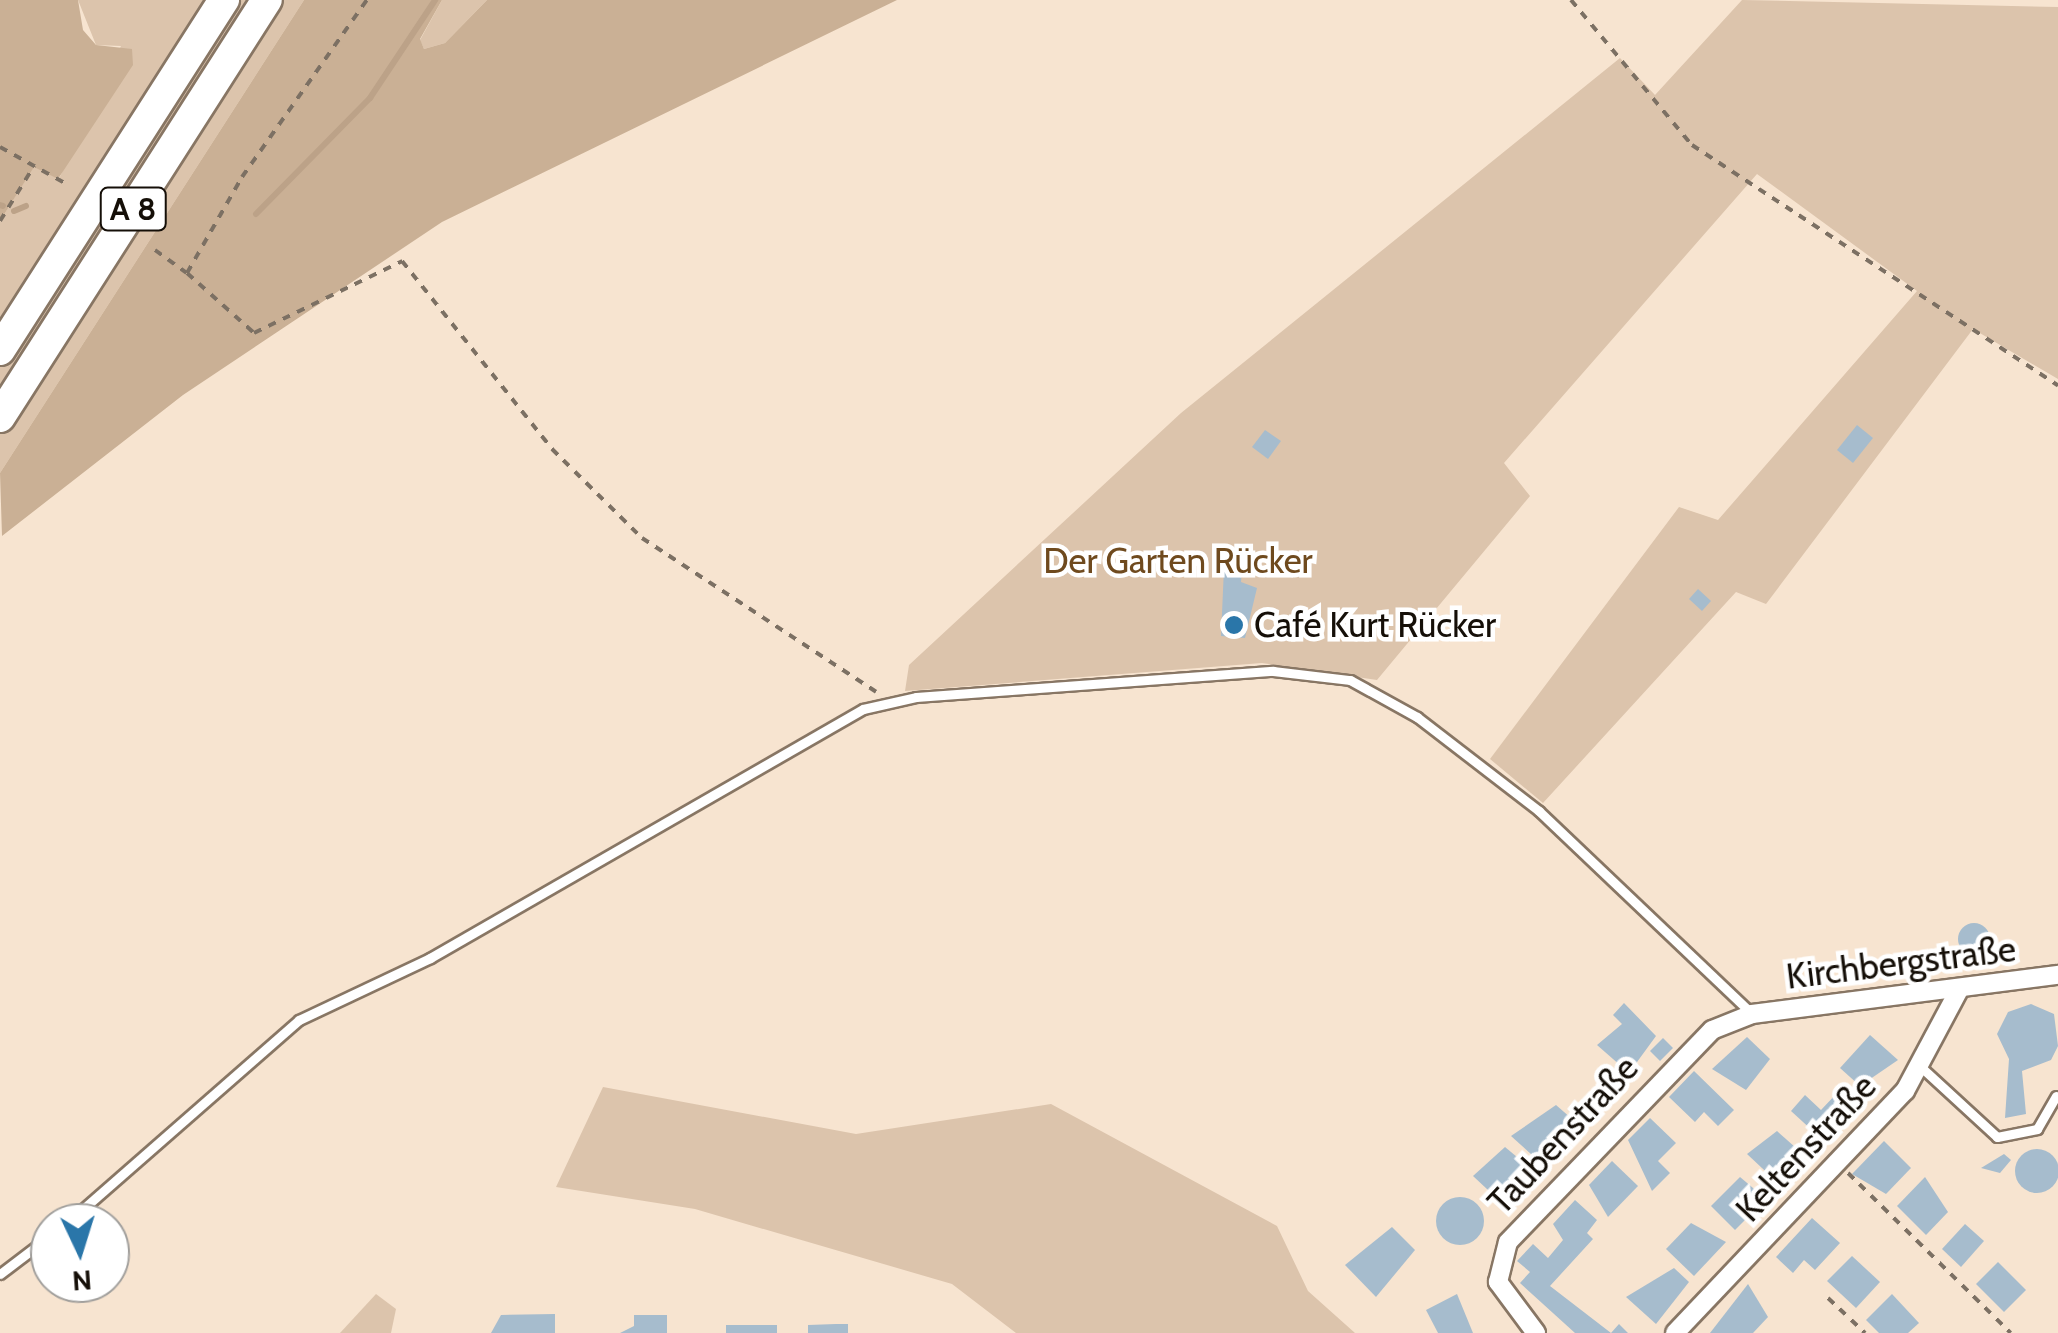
<!DOCTYPE html>
<html>
<head>
<meta charset="utf-8">
<style>
	body { margin:0 }
	#map { position:relative; width:2058px; height:1333px; overflow:hidden; background:#f7e4d0; font-family:Cabin,sans-serif }
	div>[style] { position:absolute }
	.green>* { inset:0; background:#dcc4ac }
	.forest>* { inset:0; background:#cab095 }
	.stream>* { height:6px; margin:-3px; padding:0 3px; transform-origin:3px; border-radius:3px; background:#bca288 }
	.building>* { inset:0; background:#a6bccd }
	.round { border-radius:50% }
	.path>* { height:4px; margin-top:-2px; transform-origin:0; background:repeating-linear-gradient(90deg,#7c7063 0 8px,transparent 0 16px) }
	.roads { filter:drop-shadow(2px 0 #887664) drop-shadow(-2px 0 #887664) drop-shadow(0 2px #887664) drop-shadow(0 -2px #887664) }
	.service>* { height:9px; margin:-4.5px; padding:0 4.5px; transform-origin:4.5px; border-radius:4.5px; background:#fff }
	.minor>* { height:18px; margin:-9px; padding:0 9px; transform-origin:9px; border-radius:9px; background:#fff }
	.motorway>* { height:30px; margin:-15px; padding:0 15px; transform-origin:15px; border-radius:15px; background:#fff }
	.dots>* { width:28px; height:28px; translate:-50% -50%; box-sizing:border-box; border:5px solid #fff; border-radius:50% }
	span { translate:-50% -50%; white-space:nowrap; text-align:center; line-height:1.15; -webkit-text-stroke:9px #fff; paint-order:stroke }
	.shield-label span { padding:2px 8px; background:#fff; border:2px solid; border-radius:8px; -webkit-text-stroke-width:0 }
	.shield-label { font-size:32px; color:#150f08; font-weight:700 }
	.park-label { font-size:35px; color:#6f4a1e }
	.poi-label { font-size:35px; color:#150f08 }
	.left { translate:0 -50%; text-align:left }
	.street-label { font-size:35px; color:#150f08 }
	.north { position:absolute; left:30px; top:1203px; width:100px; height:100px; box-sizing:border-box; background:#fff; border:2px solid #a19f9c; border-radius:50%; rotate:176deg; font-size:28px; font-weight:700; line-height:40px; text-align:center; color:#150f08 }
	.north::after { content:''; display:block; margin:auto; width:35px; height:45px; background:#2a76a9; clip-path:polygon(50% 0,100% 100%,50% 72%,0 100%) }
</style>
</head>
<body>
<div id="map">
	<div class="green">
		<i style="clip-path:polygon(78px 0,304px 0,0 473px,0 221px,34px 166px,59px 179px,121px 46px,96px 45px)"></i>
		<i style="clip-path:polygon(442px 0,487px 0,445px 43px,424px 49px,420px 40px)"></i>
		<i style="clip-path:polygon(1742px 0,2058px 7px,2058px 379px,1973px 329px,1766px 604px,1736px 592px,1543px 803px,1490px 759px,1679px 507px,1718px 520px,1917px 291px,1757px 174px,1504px 463px,1530px 496px,1377px 680px,1262px 663px,905px 691px,909px 665px,1181px 413px,1620px 58px,1655px 95px)"></i>
		<i style="clip-path:polygon(603px 1087px,856px 1134px,1051px 1104px,1277px 1226px,1308px 1291px,1355px 1333px,1016px 1333px,952px 1284px,695px 1209px,556px 1187px)"></i>
		<i style="clip-path:polygon(376px 1294px,396px 1309px,391px 1333px,340px 1333px)"></i>
	</div>
	<div class="forest">
		<i style="clip-path:polygon(0 0,78px 0,83px 30px,96px 45px,132px 49px,133px 65px,58px 179px,34px 167px,0 221px)"></i>
		<i style="clip-path:polygon(304px 0,442px 0,420px 39px,424px 49px,445px 43px,487px 0,897px 0,442px 222px,183px 395px,2px 536px,0 473px)"></i>
	</div>
	<div class="stream">
		<i style="left:0;top:205px;width:3px;rotate:18deg"></i>
		<i style="left:14px;top:211px;width:13px;rotate:-23deg"></i>
		<i style="left:256px;top:214px;width:163px;rotate:-45.5deg"></i>
		<i style="left:370px;top:98px;width:118px;rotate:-56.4deg"></i>
	</div>
	<div class="building">
		<i style="clip-path:polygon(1857px 425px,1873px 438px,1853px 463px,1837px 450px)"></i>
		<i style="clip-path:polygon(1265px 430px,1281px 441px,1268px 459px,1252px 447px)"></i>
		<i style="clip-path:polygon(1224px 568px,1242px 569px,1241px 582px,1257px 588px,1245px 638px,1221px 636px)"></i>
		<i style="clip-path:polygon(1698px 589px,1711px 601px,1702px 611px,1689px 599px)"></i>
		<i class="round" style="left:1958px;top:923px;width:32px;height:32px"></i>
		<i style="clip-path:polygon(1624px 1003px,1656px 1036px,1629px 1073px,1597px 1045px,1622px 1024px,1613px 1015px)"></i>
		<i style="clip-path:polygon(2031px 1004px,2054px 1014px,2058px 1046px,2051px 1060px,2022px 1071px,2026px 1114px,2005px 1118px,2009px 1059px,1997px 1034px,2008px 1012px)"></i>
		<i style="clip-path:polygon(1870px 1035px,1898px 1060px,1860px 1086px,1840px 1068px)"></i>
		<i style="clip-path:polygon(1747px 1037px,1770px 1059px,1746px 1090px,1712px 1069px)"></i>
		<i style="clip-path:polygon(1663px 1038px,1673px 1048px,1660px 1061px,1650px 1051px)"></i>
		<i style="clip-path:polygon(1694px 1071px,1734px 1110px,1718px 1126px,1704px 1112px,1695px 1122px,1669px 1097px)"></i>
		<i style="clip-path:polygon(1838px 1092px,1857px 1108px,1826px 1143px,1791px 1111px,1805px 1095px,1821px 1110px)"></i>
		<i style="clip-path:polygon(1556px 1105px,1579px 1125px,1543px 1165px,1511px 1136px)"></i>
		<i style="clip-path:polygon(1650px 1118px,1676px 1143px,1658px 1161px,1670px 1173px,1652px 1191px,1628px 1140px)"></i>
		<i style="clip-path:polygon(1777px 1131px,1804px 1155px,1778px 1183px,1747px 1154px)"></i>
		<i style="clip-path:polygon(1884px 1141px,1911px 1168px,1886px 1194px,1852px 1174px)"></i>
		<i style="clip-path:polygon(1505px 1147px,1535px 1172px,1503px 1204px,1473px 1176px)"></i>
		<i class="round" style="left:2015px;top:1149px;width:44px;height:44px"></i>
		<i style="clip-path:polygon(2004px 1154px,2011px 1160px,2000px 1173px,1981px 1168px)"></i>
		<i style="clip-path:polygon(1612px 1161px,1638px 1186px,1608px 1217px,1589px 1185px)"></i>
		<i style="clip-path:polygon(1740px 1177px,1766px 1199px,1735px 1230px,1711px 1206px)"></i>
		<i style="clip-path:polygon(1925px 1177px,1948px 1212px,1926px 1235px,1897px 1206px)"></i>
		<i class="round" style="left:1436px;top:1197px;width:48px;height:48px"></i>
		<i style="clip-path:polygon(1575px 1200px,1597px 1220px,1587px 1233px,1593px 1239px,1550px 1286px,1611px 1333px,1619px 1324px,1628px 1333px,1575px 1333px,1520px 1283px,1530px 1272px,1517px 1261px,1533px 1244px,1548px 1258px,1563px 1240px,1553px 1224px)"></i>
		<i style="clip-path:polygon(1812px 1218px,1840px 1243px,1815px 1270px,1804px 1260px,1793px 1273px,1776px 1257px)"></i>
		<i style="clip-path:polygon(1691px 1223px,1726px 1242px,1694px 1276px,1666px 1249px)"></i>
		<i style="clip-path:polygon(1965px 1224px,1984px 1241px,1961px 1267px,1942px 1249px)"></i>
		<i style="clip-path:polygon(1392px 1227px,1415px 1250px,1376px 1297px,1345px 1265px)"></i>
		<i style="clip-path:polygon(1852px 1256px,1880px 1282px,1856px 1308px,1827px 1281px)"></i>
		<i style="clip-path:polygon(1998px 1262px,2026px 1290px,2004px 1312px,1976px 1284px)"></i>
		<i style="clip-path:polygon(1674px 1268px,1689px 1282px,1656px 1324px,1626px 1297px)"></i>
		<i style="clip-path:polygon(1748px 1284px,1768px 1317px,1753px 1333px,1710px 1333px)"></i>
		<i style="clip-path:polygon(1457px 1294px,1473px 1333px,1438px 1333px,1426px 1310px)"></i>
		<i style="clip-path:polygon(1892px 1294px,1919px 1323px,1908px 1333px,1879px 1333px,1866px 1320px)"></i>
		<i style="clip-path:polygon(555px 1314px,555px 1333px,491px 1333px,501px 1315px)"></i>
		<i style="clip-path:polygon(634px 1315px,667px 1315px,667px 1333px,620px 1333px,634px 1326px)"></i>
		<i style="clip-path:polygon(836px 1324px,848px 1324px,848px 1333px,808px 1333px,808px 1325px)"></i>
		<i style="clip-path:polygon(726px 1325px,777px 1325px,777px 1333px,726px 1333px)"></i>
	</div>
	<div class="path">
		<i style="left:1571px;top:0;width:189px;rotate:50.2deg"></i>
		<i style="left:1692px;top:145px;width:438px;rotate:33.3deg"></i>
		<i style="left:0;top:147px;width:74px;rotate:29deg"></i>
		<i style="left:0;top:221px;width:65px;rotate:-58.3deg"></i>
		<i style="left:155px;top:250px;width:39px;rotate:36deg"></i>
		<i style="left:187px;top:273px;width:111px;rotate:-60.2deg"></i>
		<i style="left:242px;top:177px;width:217px;rotate:-54.8deg"></i>
		<i style="left:187px;top:273px;width:90px;rotate:41.8deg"></i>
		<i style="left:254px;top:333px;width:165px;rotate:-25.9deg"></i>
		<i style="left:402px;top:261px;width:241px;rotate:51.4deg"></i>
		<i style="left:552px;top:449px;width:127px;rotate:44.7deg"></i>
		<i style="left:642px;top:538px;width:280px;rotate:33.3deg"></i>
		<i style="left:1848px;top:1173px;width:228px;rotate:44.5deg"></i>
		<i style="left:1828px;top:1298px;width:51px;rotate:43.4deg"></i>
	</div>
	<div class="roads">
		<div class="service">
			<i style="left:1922px;top:1068px;width:102px;rotate:42.6deg"></i>
			<i style="left:1997px;top:1137px;width:41px;rotate:-11.3deg"></i>
			<i style="left:2037px;top:1129px;width:38px;rotate:-60deg"></i>
			<i style="left:67px;top:1223px;width:308px;rotate:-41.2deg"></i>
			<i style="left:299px;top:1020px;width:145px;rotate:-25.3deg"></i>
			<i style="left:430px;top:958px;width:499px;rotate:-29.9deg"></i>
			<i style="left:863px;top:709px;width:54px;rotate:-12.8deg"></i>
			<i style="left:916px;top:697px;width:358px;rotate:-4.2deg"></i>
			<i style="left:1273px;top:671px;width:78px;rotate:6.7deg"></i>
			<i style="left:1350px;top:680px;width:77px;rotate:28.9deg"></i>
			<i style="left:1417px;top:717px;width:154px;rotate:37.6deg"></i>
			<i style="left:1539px;top:811px;width:294px;rotate:43.6deg"></i>
			<i style="left:0;top:1274px;width:63px;rotate:-37.2deg"></i>
		</div>
		<div class="minor">
			<i style="left:1536px;top:1333px;width:64px;rotate:-126.7deg"></i>
			<i style="left:1498px;top:1282px;width:41px;rotate:-76deg"></i>
			<i style="left:1508px;top:1242px;width:294px;rotate:-46.1deg"></i>
			<i style="left:1712px;top:1030px;width:43px;rotate:-21.8deg"></i>
			<i style="left:1752px;top:1014px;width:308px;rotate:-7.3deg"></i>
			<i style="left:1675px;top:1333px;width:334px;rotate:-46.5deg"></i>
			<i style="left:1905px;top:1091px;width:115px;rotate:-61.9deg"></i>
		</div>
		<div class="motorway">
			<i style="left:0;top:350px;width:416px;rotate:-57.4deg"></i>
			<i style="left:0;top:417px;width:495px;rotate:-57.4deg"></i>
		</div>
	</div>
	<div class="dots">
		<i style="left:1234px;top:625px;background:#2a76a9"></i>
	</div>
	<div class="shield-label">
		<span style="left:133px;top:209px">A 8</span>
	</div>
	<div class="park-label">
		<span style="left:1178px;top:561px">Der Garten Rücker</span>
	</div>
	<div class="poi-label">
		<span class="left" style="left:1254px;top:625px">Café Kurt Rücker</span>
	</div>
	<div class="street-label">
		<span style="left:1901px;top:963px;rotate:-7deg">Kirchbergstraße</span>
		<span style="left:1563px;top:1135px;rotate:-47deg">Taubenstraße</span>
		<span style="left:1806px;top:1148px;rotate:-47deg">Keltenstraße</span>
	</div>
	<div class="north">N</div>
</div>
</body>
</html>
